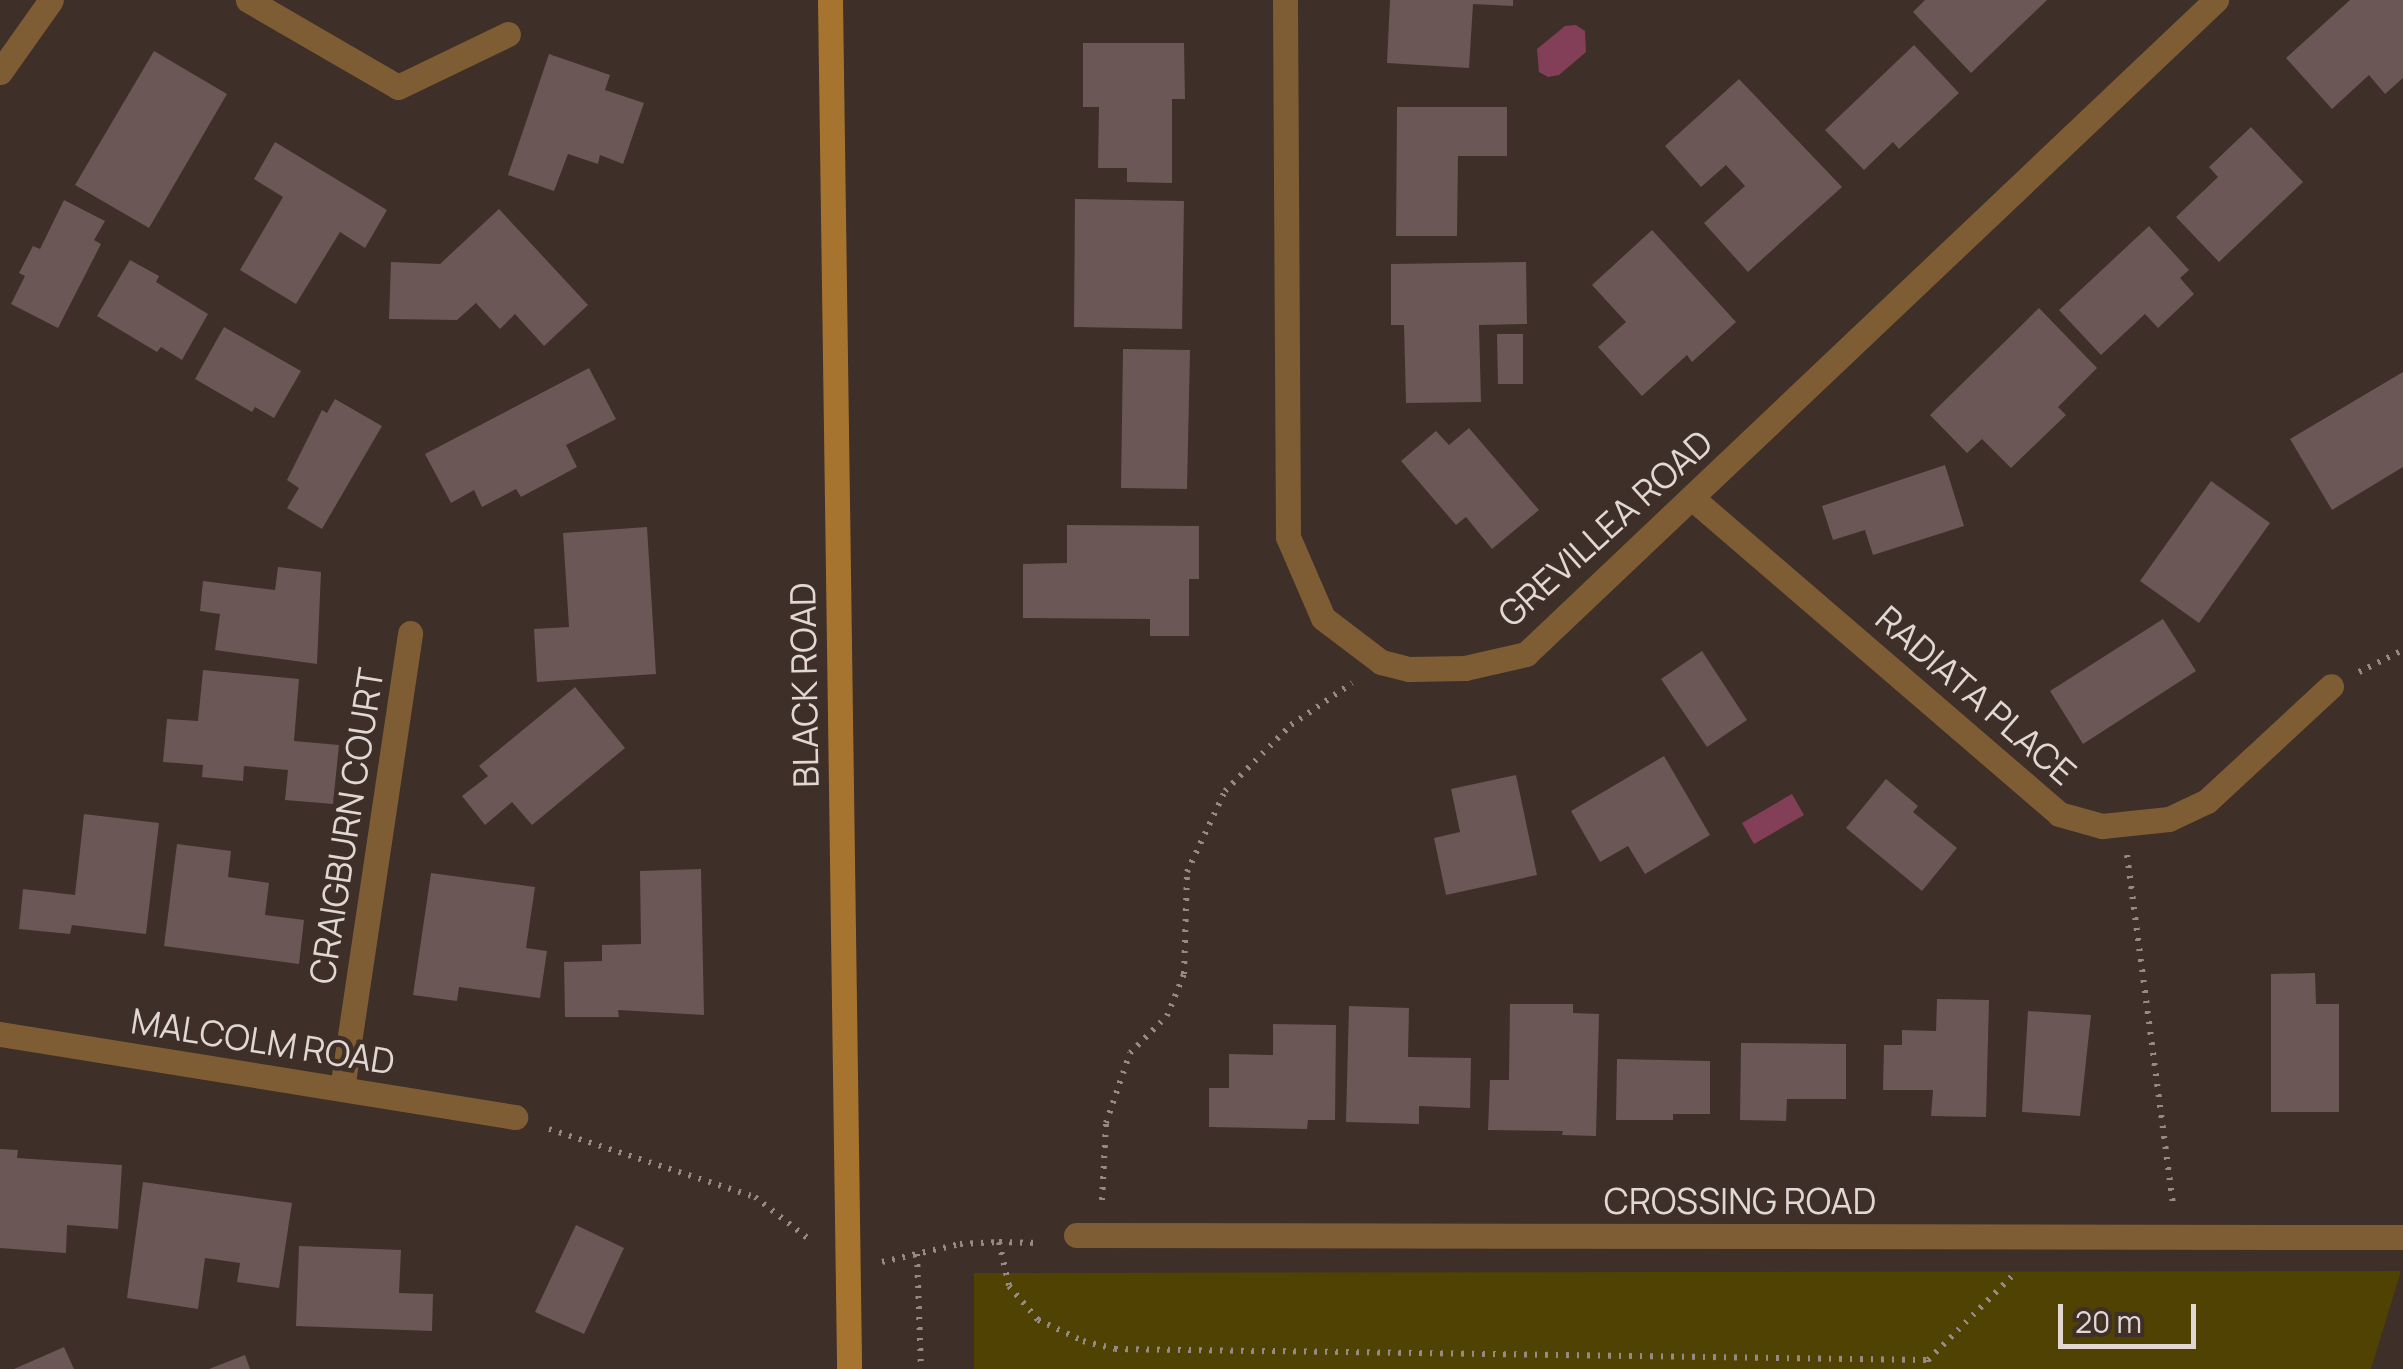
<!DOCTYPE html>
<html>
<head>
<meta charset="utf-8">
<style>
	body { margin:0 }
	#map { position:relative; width:2403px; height:1369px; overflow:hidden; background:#3e2f28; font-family:Manrope,sans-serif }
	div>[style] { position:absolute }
	.green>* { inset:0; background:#504203 }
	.water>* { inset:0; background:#823f57 }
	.building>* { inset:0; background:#6a5756 }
	.path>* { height:6px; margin-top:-3px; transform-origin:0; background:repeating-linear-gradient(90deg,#968a84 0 2.5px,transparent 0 10.5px) }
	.street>* { height:25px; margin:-12.5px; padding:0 12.5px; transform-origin:12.5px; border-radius:12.5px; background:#7e5d35 }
	.secondary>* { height:25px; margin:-12.5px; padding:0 12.5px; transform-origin:12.5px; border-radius:12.5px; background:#a7742f }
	span { translate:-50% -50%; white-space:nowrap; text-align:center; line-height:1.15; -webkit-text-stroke:9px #3e2f28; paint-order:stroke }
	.street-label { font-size:35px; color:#e2d8d3 }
	.scale { position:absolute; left:2058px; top:1304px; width:138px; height:45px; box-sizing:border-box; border:5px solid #e2d8d3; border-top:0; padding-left:12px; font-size:30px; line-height:35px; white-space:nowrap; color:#e2d8d3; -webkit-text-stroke:8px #3e2f28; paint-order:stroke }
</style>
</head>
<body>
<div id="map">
	<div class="green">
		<i style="clip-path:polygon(2401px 1271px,2371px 1369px,974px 1369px,974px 1273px)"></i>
	</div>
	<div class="water">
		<i style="clip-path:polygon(1576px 25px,1585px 31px,1586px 52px,1559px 75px,1548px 77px,1539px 72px,1537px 49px,1565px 26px)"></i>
		<i style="clip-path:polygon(1792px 794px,1804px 815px,1754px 844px,1742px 823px)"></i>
	</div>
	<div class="building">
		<i style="clip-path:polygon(1390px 0,1513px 0,1513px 6px,1473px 4px,1469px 68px,1387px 63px)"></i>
		<i style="clip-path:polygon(1925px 0,2047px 0,1971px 73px,1913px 12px)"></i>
		<i style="clip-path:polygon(2350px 0,2403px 0,2403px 78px,2385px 94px,2369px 75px,2332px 109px,2286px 58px)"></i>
		<i style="clip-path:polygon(1083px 43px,1184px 43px,1185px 99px,1172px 99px,1172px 183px,1127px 182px,1127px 168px,1098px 168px,1099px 107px,1083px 107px)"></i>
		<i style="clip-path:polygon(1914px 45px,1959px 93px,1899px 149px,1893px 142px,1864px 170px,1825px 130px)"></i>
		<i style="clip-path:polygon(154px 51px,227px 94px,149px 228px,75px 185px)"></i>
		<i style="clip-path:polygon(549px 54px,610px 75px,605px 90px,644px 103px,623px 164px,600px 155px,598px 164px,568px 154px,554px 191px,508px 175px)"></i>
		<i style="clip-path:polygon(1739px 79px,1842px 187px,1748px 272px,1704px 223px,1745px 186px,1726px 165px,1701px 187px,1665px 146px)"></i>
		<i style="clip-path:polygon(1397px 107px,1507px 107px,1507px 156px,1458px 156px,1457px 236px,1396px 236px)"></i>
		<i style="clip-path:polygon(2251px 127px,2303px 182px,2219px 262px,2176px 217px,2218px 177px,2209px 167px)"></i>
		<i style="clip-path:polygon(275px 142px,387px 210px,365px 248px,340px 232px,296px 304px,240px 270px,283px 197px,254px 179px)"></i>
		<i style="clip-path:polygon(1075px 199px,1184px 201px,1182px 329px,1074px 327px)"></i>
		<i style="clip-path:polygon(64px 200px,105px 221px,94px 240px,101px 244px,58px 328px,11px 304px,25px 276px,19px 273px,33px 246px,40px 249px)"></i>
		<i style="clip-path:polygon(499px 209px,588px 305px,544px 346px,515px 314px,500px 329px,476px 303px,457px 320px,389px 319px,391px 262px,440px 264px)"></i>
		<i style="clip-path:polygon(2149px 226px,2189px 270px,2180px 278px,2194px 294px,2158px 328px,2145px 314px,2101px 355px,2059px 310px)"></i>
		<i style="clip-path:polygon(1652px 230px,1736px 322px,1692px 362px,1687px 355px,1642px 396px,1598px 347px,1626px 322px,1592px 285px)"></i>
		<i style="clip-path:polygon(130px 260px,159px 276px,156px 282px,208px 314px,182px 360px,161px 347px,157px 352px,97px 316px)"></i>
		<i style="clip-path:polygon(1526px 262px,1527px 324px,1479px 325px,1481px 402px,1406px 403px,1404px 325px,1391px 325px,1391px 264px)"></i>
		<i style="clip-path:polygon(2039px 308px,2097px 368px,2058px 407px,2066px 415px,2011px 468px,1982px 439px,1967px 453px,1930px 415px)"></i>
		<i style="clip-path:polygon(224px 327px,301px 371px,274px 418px,255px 407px,252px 412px,195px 379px)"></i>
		<i style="clip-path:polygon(1497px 334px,1523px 334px,1523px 384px,1498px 384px)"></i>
		<i style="clip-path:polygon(1123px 349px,1190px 350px,1187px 489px,1121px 488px)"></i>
		<i style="clip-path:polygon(589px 368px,616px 419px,566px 445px,577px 467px,521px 497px,516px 489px,482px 507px,474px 490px,451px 503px,425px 454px)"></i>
		<i style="clip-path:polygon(2403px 372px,2403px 467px,2332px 510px,2290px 439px)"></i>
		<i style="clip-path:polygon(335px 399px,382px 426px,322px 529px,287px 508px,299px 488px,287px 480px,322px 410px,327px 413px)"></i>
		<i style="clip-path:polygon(1469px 428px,1539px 510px,1492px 549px,1466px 517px,1456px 525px,1401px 461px,1436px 431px,1449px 445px)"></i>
		<i style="clip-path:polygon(1945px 465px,1964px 526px,1873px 555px,1865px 530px,1833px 540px,1822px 506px)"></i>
		<i style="clip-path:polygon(2211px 481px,2270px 523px,2199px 623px,2140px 581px)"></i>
		<i style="clip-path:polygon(1067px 525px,1199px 526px,1199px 579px,1189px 579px,1189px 636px,1150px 636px,1150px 619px,1023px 618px,1023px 564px,1067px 563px)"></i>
		<i style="clip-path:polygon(647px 527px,656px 674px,537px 682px,534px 629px,569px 627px,563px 533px)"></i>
		<i style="clip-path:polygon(278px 567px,321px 572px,317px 664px,215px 650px,220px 614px,200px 611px,203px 581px,275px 590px)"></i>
		<i style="clip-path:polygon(2163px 619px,2196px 671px,2083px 744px,2050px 691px)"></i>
		<i style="clip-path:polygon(1702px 651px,1747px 720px,1707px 747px,1661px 679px)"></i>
		<i style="clip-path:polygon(203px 670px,299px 679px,294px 741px,339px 745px,333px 804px,285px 800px,288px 770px,244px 766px,243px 781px,202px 777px,203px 765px,163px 762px,167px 719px,198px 721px)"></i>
		<i style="clip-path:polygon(575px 687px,625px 748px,532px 825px,512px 802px,485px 825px,462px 796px,488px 776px,479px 766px)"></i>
		<i style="clip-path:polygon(1664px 756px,1710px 835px,1645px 874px,1628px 846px,1600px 862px,1571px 811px)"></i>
		<i style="clip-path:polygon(1516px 775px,1537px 875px,1446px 895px,1434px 838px,1460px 832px,1451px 789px)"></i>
		<i style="clip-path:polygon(1886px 779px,1918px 806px,1913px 812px,1957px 848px,1922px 891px,1846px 828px)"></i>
		<i style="clip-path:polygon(84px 814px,159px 823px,146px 934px,72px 925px,70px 934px,19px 929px,23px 889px,75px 895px)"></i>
		<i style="clip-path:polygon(177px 844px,231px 851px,228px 877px,269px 883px,265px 915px,304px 920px,299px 964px,164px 946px)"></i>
		<i style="clip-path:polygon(701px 869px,704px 1015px,618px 1010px,619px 1017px,565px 1017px,564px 962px,602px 961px,602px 945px,641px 944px,640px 871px)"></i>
		<i style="clip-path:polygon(431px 873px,535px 887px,526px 948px,547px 951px,540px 998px,459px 987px,457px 1001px,413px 995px)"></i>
		<i style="clip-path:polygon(2315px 973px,2316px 1004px,2339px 1004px,2339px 1112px,2271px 1112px,2271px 974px)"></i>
		<i style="clip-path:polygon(1937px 999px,1989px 1000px,1986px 1117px,1931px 1116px,1933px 1090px,1883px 1090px,1884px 1045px,1902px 1045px,1902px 1030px,1936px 1031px)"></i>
		<i style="clip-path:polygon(1510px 1004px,1573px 1004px,1573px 1013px,1599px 1014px,1596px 1136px,1562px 1135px,1563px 1131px,1488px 1130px,1490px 1080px,1509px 1080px)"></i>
		<i style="clip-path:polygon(1349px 1006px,1409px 1008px,1408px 1057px,1471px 1058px,1470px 1108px,1419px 1106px,1419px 1124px,1346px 1122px)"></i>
		<i style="clip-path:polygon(2028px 1011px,2091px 1015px,2080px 1116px,2022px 1112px)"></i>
		<i style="clip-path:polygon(1273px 1024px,1336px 1025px,1335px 1120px,1308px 1120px,1307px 1129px,1209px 1127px,1209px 1088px,1229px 1088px,1229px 1054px,1273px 1055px)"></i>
		<i style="clip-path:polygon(1741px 1043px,1846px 1044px,1846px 1099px,1787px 1099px,1786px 1121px,1740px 1120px)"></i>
		<i style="clip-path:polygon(1617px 1059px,1710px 1061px,1710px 1114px,1673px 1114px,1673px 1120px,1616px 1120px)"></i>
		<i style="clip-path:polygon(0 1149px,18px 1150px,17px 1158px,122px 1165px,118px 1229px,67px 1225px,66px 1253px,0 1248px)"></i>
		<i style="clip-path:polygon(143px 1182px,292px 1203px,279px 1288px,237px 1282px,240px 1263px,205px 1258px,198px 1309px,127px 1298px)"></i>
		<i style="clip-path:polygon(576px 1225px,624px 1248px,584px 1334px,535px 1312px)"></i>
		<i style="clip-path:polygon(299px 1246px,401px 1250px,399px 1293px,433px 1294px,432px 1331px,296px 1326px)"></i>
		<i style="clip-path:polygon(64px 1347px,74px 1369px,14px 1369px)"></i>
		<i style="clip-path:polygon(245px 1355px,250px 1369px,209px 1369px)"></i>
	</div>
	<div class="path">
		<i style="left:2359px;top:672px;width:49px;rotate:-26.6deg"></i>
		<i style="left:2127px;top:855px;width:353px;rotate:82.5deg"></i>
		<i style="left:549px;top:1129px;width:217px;rotate:18.3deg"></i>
		<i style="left:755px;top:1197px;width:70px;rotate:38deg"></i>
		<i style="left:1102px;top:1200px;width:77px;rotate:-87deg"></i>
		<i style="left:1106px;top:1123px;width:74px;rotate:-71.1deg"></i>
		<i style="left:1130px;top:1053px;width:52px;rotate:-45deg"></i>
		<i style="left:1167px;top:1016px;width:45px;rotate:-68deg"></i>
		<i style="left:1184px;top:974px;width:102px;rotate:-88.3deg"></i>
		<i style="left:1187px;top:872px;width:89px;rotate:-64.9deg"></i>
		<i style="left:1225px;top:791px;width:93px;rotate:-45deg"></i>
		<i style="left:1291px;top:725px;width:74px;rotate:-34.5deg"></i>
		<i style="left:999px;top:1242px;width:42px;rotate:1.4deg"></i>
		<i style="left:917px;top:1254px;width:115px;rotate:88deg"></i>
		<i style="left:882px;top:1262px;width:80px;rotate:-13deg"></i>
		<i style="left:960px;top:1244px;width:39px;rotate:-3deg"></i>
		<i style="left:999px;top:1242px;width:45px;rotate:77.2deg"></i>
		<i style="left:1009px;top:1286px;width:45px;rotate:49.5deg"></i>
		<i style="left:1038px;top:1320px;width:50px;rotate:25deg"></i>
		<i style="left:1083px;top:1341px;width:33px;rotate:14deg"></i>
		<i style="left:1115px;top:1349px;width:813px;rotate:0.78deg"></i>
		<i style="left:1928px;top:1360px;width:9px;rotate:90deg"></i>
		<i style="left:1928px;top:1360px;width:124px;rotate:-45deg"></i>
	</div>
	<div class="street">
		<i style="left:248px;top:0;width:173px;rotate:30.1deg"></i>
		<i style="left:398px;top:87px;width:122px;rotate:-25.7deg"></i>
		<i style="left:1285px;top:0;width:537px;rotate:89.68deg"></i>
		<i style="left:1288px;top:537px;width:88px;rotate:66.6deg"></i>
		<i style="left:1323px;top:618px;width:73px;rotate:37.2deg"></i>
		<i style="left:1381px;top:662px;width:29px;rotate:14deg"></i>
		<i style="left:1409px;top:669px;width:56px;rotate:-1deg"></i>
		<i style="left:1465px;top:668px;width:63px;rotate:-12.9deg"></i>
		<i style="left:1526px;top:654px;width:951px;rotate:-43.47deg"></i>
		<i style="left:0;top:72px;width:88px;rotate:-54.7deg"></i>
		<i style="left:1692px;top:498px;width:484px;rotate:40.7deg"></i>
		<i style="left:2059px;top:814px;width:45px;rotate:15.6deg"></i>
		<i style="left:2102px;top:826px;width:67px;rotate:-6deg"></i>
		<i style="left:2169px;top:819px;width:42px;rotate:-25.3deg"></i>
		<i style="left:2207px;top:801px;width:169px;rotate:-42.8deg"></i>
		<i style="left:0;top:1034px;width:522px;rotate:9.16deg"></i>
		<i style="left:342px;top:1089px;width:461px;rotate:-81.5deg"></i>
		<i style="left:1076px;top:1235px;width:1327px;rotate:0.09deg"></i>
	</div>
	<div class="secondary">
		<i style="left:830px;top:0;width:1369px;rotate:89.2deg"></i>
	</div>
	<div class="street-label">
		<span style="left:1605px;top:528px;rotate:-42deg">GREVILLEA ROAD</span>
		<span style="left:804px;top:685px;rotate:-91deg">BLACK ROAD</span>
		<span style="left:1976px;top:695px;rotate:41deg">RADIATA PLACE</span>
		<span style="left:346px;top:826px;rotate:-81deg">CRAIGBURN COURT</span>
		<span style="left:263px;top:1041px;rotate:9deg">MALCOLM ROAD</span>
		<span style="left:1740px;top:1201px">CROSSING ROAD</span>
	</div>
	<div class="scale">20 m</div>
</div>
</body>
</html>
